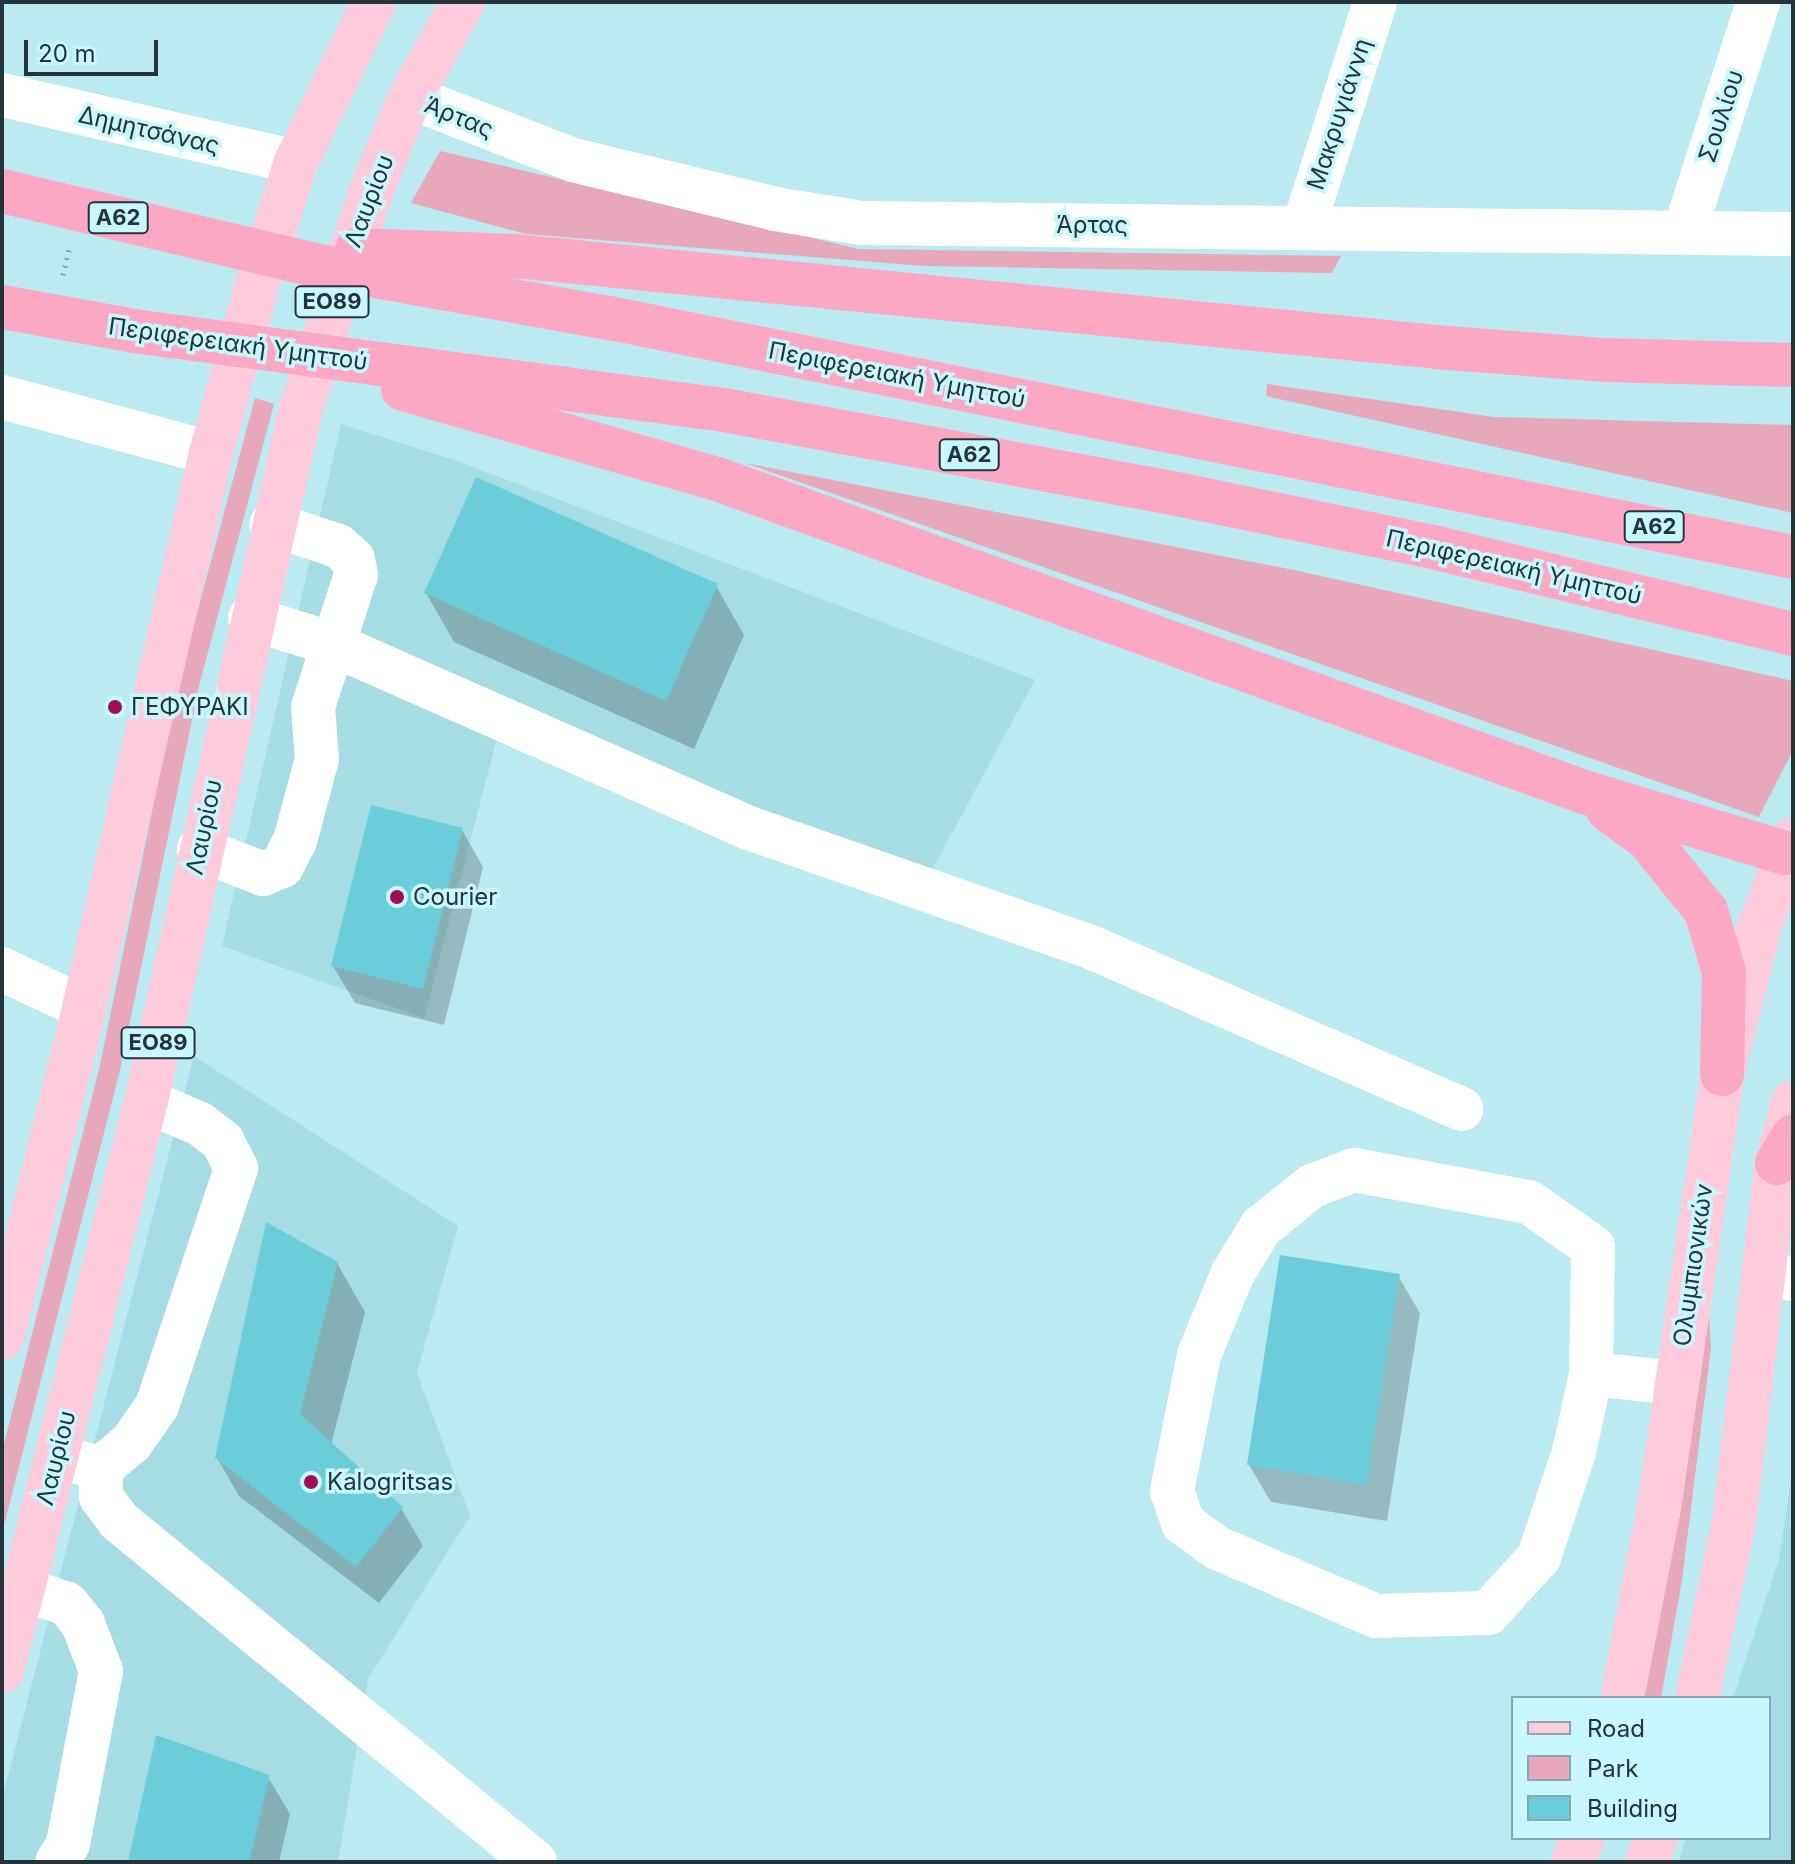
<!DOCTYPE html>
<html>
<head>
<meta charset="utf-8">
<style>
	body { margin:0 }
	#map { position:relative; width:1795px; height:1864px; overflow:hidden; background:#bbeaf0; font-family:Inter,sans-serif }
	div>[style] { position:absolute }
	.built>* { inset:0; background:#a6dde4 }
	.green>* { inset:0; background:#e8a8bc }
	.shadow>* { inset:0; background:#0003 }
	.building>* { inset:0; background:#6acdd9 }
	.path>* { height:5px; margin-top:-2.5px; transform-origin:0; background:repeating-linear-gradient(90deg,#84a8ad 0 2px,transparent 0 8px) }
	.minor>* { height:44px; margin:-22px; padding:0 22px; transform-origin:22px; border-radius:22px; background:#fff }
	.major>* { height:44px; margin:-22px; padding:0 22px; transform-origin:22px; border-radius:22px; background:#fdcbdc }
	.highway>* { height:44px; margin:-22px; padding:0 22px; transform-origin:22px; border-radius:22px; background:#fca8c4 }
	.dots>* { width:22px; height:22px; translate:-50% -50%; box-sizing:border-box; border:4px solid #c8f7fd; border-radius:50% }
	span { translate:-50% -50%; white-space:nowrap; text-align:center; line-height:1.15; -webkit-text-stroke:7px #c8f7fd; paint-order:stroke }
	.shield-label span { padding:2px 6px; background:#c8f7fd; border:2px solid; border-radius:6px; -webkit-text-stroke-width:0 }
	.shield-label { font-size:22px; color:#233538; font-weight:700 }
	.street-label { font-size:24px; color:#233538 }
	.poi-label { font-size:24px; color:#233538 }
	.left { translate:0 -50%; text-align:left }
	.frame { position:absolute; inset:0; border:4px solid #233538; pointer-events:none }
	.legend { position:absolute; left:1511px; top:1696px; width:260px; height:144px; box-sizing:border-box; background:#c8f7fd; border:2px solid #86a9ae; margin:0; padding:10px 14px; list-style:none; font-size:24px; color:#233538 }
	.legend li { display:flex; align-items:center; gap:16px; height:40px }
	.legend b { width:40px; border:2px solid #86a9ae }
	.scale { position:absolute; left:24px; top:40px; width:134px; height:36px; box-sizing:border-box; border:4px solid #233538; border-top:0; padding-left:10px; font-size:24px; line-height:28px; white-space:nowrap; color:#233538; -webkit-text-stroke:6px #c8f7fd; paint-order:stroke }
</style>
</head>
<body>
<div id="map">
	<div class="built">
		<i style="clip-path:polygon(341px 424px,457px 461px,1035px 680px,926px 881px,501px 723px,424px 1018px,222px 946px)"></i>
		<i style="clip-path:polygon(194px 1056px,458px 1226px,417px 1373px,470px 1516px,368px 1679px,338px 1862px,2px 1862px,2px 1799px)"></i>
		<i style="clip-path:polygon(1793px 1468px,1793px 1862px,1678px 1862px,1686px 1838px,1769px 1838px,1769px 1698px,1733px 1698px,1779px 1559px)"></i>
	</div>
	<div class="green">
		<i style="clip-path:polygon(440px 151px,859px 249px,1341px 256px,1332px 273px,924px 266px,526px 234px,411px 203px)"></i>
		<i style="clip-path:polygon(1267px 384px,1494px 417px,1793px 425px,1793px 513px,1266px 396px)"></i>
		<i style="clip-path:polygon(255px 398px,274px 404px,199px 686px,120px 1070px,2px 1533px,2px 1452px,100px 1065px,179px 680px)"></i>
		<i style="clip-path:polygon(745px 463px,1294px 570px,1793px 681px,1793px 750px,1759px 817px)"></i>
		<i style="clip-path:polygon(1706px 1268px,1711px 1348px,1682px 1580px,1661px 1698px,1641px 1698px)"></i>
	</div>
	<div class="shadow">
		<i style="clip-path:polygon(716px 586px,744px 635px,694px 749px,454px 642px,426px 593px)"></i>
		<i style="clip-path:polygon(462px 830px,483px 867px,444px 1025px,355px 1003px,333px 966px)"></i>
		<i style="clip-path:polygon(337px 1263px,365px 1312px,331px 1445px,401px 1508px,423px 1546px,379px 1603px,239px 1496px,217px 1458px)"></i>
		<i style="clip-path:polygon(1398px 1276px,1420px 1313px,1387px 1521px,1271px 1502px,1249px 1465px)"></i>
		<i style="clip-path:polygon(268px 1777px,290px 1814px,279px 1862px,130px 1862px)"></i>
	</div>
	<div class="building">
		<i style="clip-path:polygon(476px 477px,718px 584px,666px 701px,424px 593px)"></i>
		<i style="clip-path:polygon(371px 805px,463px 828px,423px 989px,331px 966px)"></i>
		<i style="clip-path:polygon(266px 1222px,338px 1262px,300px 1414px,403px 1507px,356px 1567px,215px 1458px)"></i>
		<i style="clip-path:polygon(1280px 1255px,1400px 1274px,1366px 1485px,1247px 1465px)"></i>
		<i style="clip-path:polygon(156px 1735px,270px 1775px,249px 1862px,128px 1862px)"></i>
	</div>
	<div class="path">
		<i style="left:63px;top:275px;width:26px;rotate:-77deg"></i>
	</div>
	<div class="minor">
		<i style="left:2px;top:95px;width:302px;rotate:12.8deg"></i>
		<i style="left:410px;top:97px;width:175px;rotate:21.1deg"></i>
		<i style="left:573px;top:160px;width:208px;rotate:13.6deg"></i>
		<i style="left:775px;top:209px;width:88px;rotate:9.1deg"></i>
		<i style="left:862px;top:223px;width:931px;rotate:0.68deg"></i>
		<i style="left:1304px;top:226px;width:235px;rotate:-72.4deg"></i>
		<i style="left:1685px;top:230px;width:239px;rotate:-72.2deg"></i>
		<i style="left:2px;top:397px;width:216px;rotate:15deg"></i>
		<i style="left:250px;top:618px;width:86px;rotate:17.6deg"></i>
		<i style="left:332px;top:644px;width:456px;rotate:23.8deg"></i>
		<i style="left:749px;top:828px;width:364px;rotate:19.2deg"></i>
		<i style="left:1093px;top:948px;width:402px;rotate:23.6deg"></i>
		<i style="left:199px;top:849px;width:69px;rotate:21.3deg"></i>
		<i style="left:263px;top:874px;width:21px;rotate:-23deg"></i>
		<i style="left:282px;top:866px;width:28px;rotate:-63deg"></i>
		<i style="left:295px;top:841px;width:85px;rotate:-75deg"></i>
		<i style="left:317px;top:759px;width:52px;rotate:-94.4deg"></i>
		<i style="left:313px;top:707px;width:139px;rotate:-72deg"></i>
		<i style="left:356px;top:575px;width:16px;rotate:-101deg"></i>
		<i style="left:353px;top:559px;width:20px;rotate:-139deg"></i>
		<i style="left:338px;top:546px;width:70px;rotate:-161.6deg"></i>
		<i style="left:2px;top:969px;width:91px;rotate:25.4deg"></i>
		<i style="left:1766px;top:1272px;width:28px;rotate:15deg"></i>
		<i style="left:1591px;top:1374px;width:80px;rotate:102.3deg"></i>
		<i style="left:1574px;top:1452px;width:111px;rotate:108.4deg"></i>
		<i style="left:1539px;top:1557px;width:76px;rotate:132.3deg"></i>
		<i style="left:1488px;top:1613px;width:112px;rotate:178.5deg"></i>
		<i style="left:1376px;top:1616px;width:173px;rotate:-156.8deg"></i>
		<i style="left:1217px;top:1548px;width:42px;rotate:-143.7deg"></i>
		<i style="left:1183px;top:1523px;width:34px;rotate:-109deg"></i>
		<i style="left:1172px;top:1491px;width:139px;rotate:-78.8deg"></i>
		<i style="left:1199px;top:1355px;width:89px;rotate:-67.5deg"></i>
		<i style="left:1233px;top:1273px;width:54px;rotate:-58.7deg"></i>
		<i style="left:1261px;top:1227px;width:65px;rotate:-38.8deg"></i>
		<i style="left:1312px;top:1186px;width:45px;rotate:-20.9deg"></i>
		<i style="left:1354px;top:1170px;width:178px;rotate:10.4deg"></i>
		<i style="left:1529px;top:1202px;width:78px;rotate:35.1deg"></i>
		<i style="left:1593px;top:1247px;width:127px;rotate:90.9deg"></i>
		<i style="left:1591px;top:1374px;width:85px;rotate:6deg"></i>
		<i style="left:74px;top:1461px;width:28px;rotate:15deg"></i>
		<i style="left:101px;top:1468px;width:39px;rotate:-40deg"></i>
		<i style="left:131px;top:1443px;width:45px;rotate:-54.9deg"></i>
		<i style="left:157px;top:1406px;width:251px;rotate:-71.6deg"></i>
		<i style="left:236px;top:1168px;width:30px;rotate:-117deg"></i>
		<i style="left:222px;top:1141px;width:28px;rotate:-142deg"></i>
		<i style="left:200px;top:1124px;width:59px;rotate:-156.9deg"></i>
		<i style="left:101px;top:1468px;width:29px;rotate:90deg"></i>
		<i style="left:101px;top:1497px;width:30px;rotate:53deg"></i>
		<i style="left:119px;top:1521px;width:538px;rotate:39.34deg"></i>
		<i style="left:23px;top:1589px;width:46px;rotate:18.8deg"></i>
		<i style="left:67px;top:1604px;width:26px;rotate:51deg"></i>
		<i style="left:83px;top:1624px;width:50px;rotate:69deg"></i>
		<i style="left:101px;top:1671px;width:176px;rotate:100.8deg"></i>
		<i style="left:68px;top:1844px;width:21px;rotate:121deg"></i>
	</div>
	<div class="major">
		<i style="left:2px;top:1338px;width:340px;rotate:-76deg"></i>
		<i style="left:84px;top:1008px;width:569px;rotate:-77.11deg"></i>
		<i style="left:211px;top:453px;width:171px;rotate:-74.7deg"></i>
		<i style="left:256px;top:288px;width:132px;rotate:-72.4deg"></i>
		<i style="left:296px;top:162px;width:178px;rotate:-64deg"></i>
		<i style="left:2px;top:1671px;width:588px;rotate:-75.82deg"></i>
		<i style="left:146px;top:1101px;width:706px;rotate:-77.4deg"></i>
		<i style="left:300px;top:412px;width:229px;rotate:-72.2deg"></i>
		<i style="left:370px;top:194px;width:105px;rotate:-67.6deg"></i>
		<i style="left:410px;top:97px;width:109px;rotate:-60.8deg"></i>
		<i style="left:1622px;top:1698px;width:194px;rotate:-79deg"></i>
		<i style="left:1659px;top:1508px;width:439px;rotate:-81.7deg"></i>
		<i style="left:1722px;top:1074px;width:154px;rotate:-75.7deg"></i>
		<i style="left:1760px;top:925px;width:92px;rotate:-69deg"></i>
		<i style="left:1697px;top:1698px;width:181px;rotate:-78.2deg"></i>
		<i style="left:1734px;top:1521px;width:361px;rotate:-83.2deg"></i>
		<i style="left:1777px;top:1163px;width:63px;rotate:-75.3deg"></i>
		<i style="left:1573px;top:1862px;width:26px;rotate:-69deg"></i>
		<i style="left:1647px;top:1862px;width:26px;rotate:-69deg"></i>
	</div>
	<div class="highway">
		<i style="left:2px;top:191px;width:321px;rotate:13.3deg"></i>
		<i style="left:314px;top:265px;width:301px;rotate:10.2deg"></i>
		<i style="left:610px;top:318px;width:1207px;rotate:11.42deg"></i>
		<i style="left:357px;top:250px;width:158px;rotate:2.2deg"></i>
		<i style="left:515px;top:256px;width:938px;rotate:5.63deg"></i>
		<i style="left:1448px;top:348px;width:155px;rotate:4.4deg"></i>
		<i style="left:1603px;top:360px;width:190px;rotate:1.5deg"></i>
		<i style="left:2px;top:307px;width:134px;rotate:10.3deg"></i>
		<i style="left:134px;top:331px;width:595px;rotate:7.63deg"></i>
		<i style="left:724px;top:410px;width:466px;rotate:10.5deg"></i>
		<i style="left:1182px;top:495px;width:260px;rotate:11.7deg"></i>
		<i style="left:1437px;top:548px;width:366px;rotate:13.6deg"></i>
		<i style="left:403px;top:389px;width:327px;rotate:16deg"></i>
		<i style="left:717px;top:479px;width:922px;rotate:19.85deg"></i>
		<i style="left:1584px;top:792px;width:210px;rotate:16.9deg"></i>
		<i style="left:1608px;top:810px;width:48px;rotate:35.7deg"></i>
		<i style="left:1647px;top:838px;width:94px;rotate:51.1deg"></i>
		<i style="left:1706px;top:911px;width:64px;rotate:73.6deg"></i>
		<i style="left:1724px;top:972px;width:102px;rotate:91.1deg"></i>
		<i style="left:1777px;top:1163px;width:31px;rotate:-59deg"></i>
	</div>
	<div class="dots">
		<i style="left:115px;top:707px;background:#9f0e57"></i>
		<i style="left:397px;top:897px;background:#9f0e57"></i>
		<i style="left:311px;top:1482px;background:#9f0e57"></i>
	</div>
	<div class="shield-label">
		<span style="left:118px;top:218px">Α62</span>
		<span style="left:332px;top:302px">ΕΟ89</span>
		<span style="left:969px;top:455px">Α62</span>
		<span style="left:1654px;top:527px">Α62</span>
		<span style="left:158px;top:1043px">ΕΟ89</span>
	</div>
	<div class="street-label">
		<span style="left:1339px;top:114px;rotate:-72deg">Μακρυγιάννη</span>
		<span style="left:1721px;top:116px;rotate:-72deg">Σουλίου</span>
		<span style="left:459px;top:117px;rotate:22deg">Άρτας</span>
		<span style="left:149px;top:130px;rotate:13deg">Δημητσάνας</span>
		<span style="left:369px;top:201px;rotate:-69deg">Λαυρίου</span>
		<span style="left:1092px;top:225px">Άρτας</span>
		<span style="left:238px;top:344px;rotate:8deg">Περιφερειακή Υμηττού</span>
		<span style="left:897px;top:375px;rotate:11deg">Περιφερειακή Υμηττού</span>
		<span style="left:1514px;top:567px;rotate:13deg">Περιφερειακή Υμηττού</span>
		<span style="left:204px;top:827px;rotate:-78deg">Λαυρίου</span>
		<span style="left:1693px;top:1265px;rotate:-82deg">Ολυμπιονικών</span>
		<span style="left:56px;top:1458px;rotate:-76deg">Λαυρίου</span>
	</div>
	<div class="poi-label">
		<span class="left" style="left:131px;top:707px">ΓΕΦΥΡΑΚΙ</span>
		<span class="left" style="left:413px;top:897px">Courier</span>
		<span class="left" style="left:327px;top:1482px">Kalogritsas</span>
	</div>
	<div class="frame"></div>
	<ul class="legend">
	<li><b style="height:10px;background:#fdcbdc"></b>Road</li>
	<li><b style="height:22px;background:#e8a8bc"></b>Park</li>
	<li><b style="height:22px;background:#6acdd9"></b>Building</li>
	</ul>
	<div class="scale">20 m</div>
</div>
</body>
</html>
